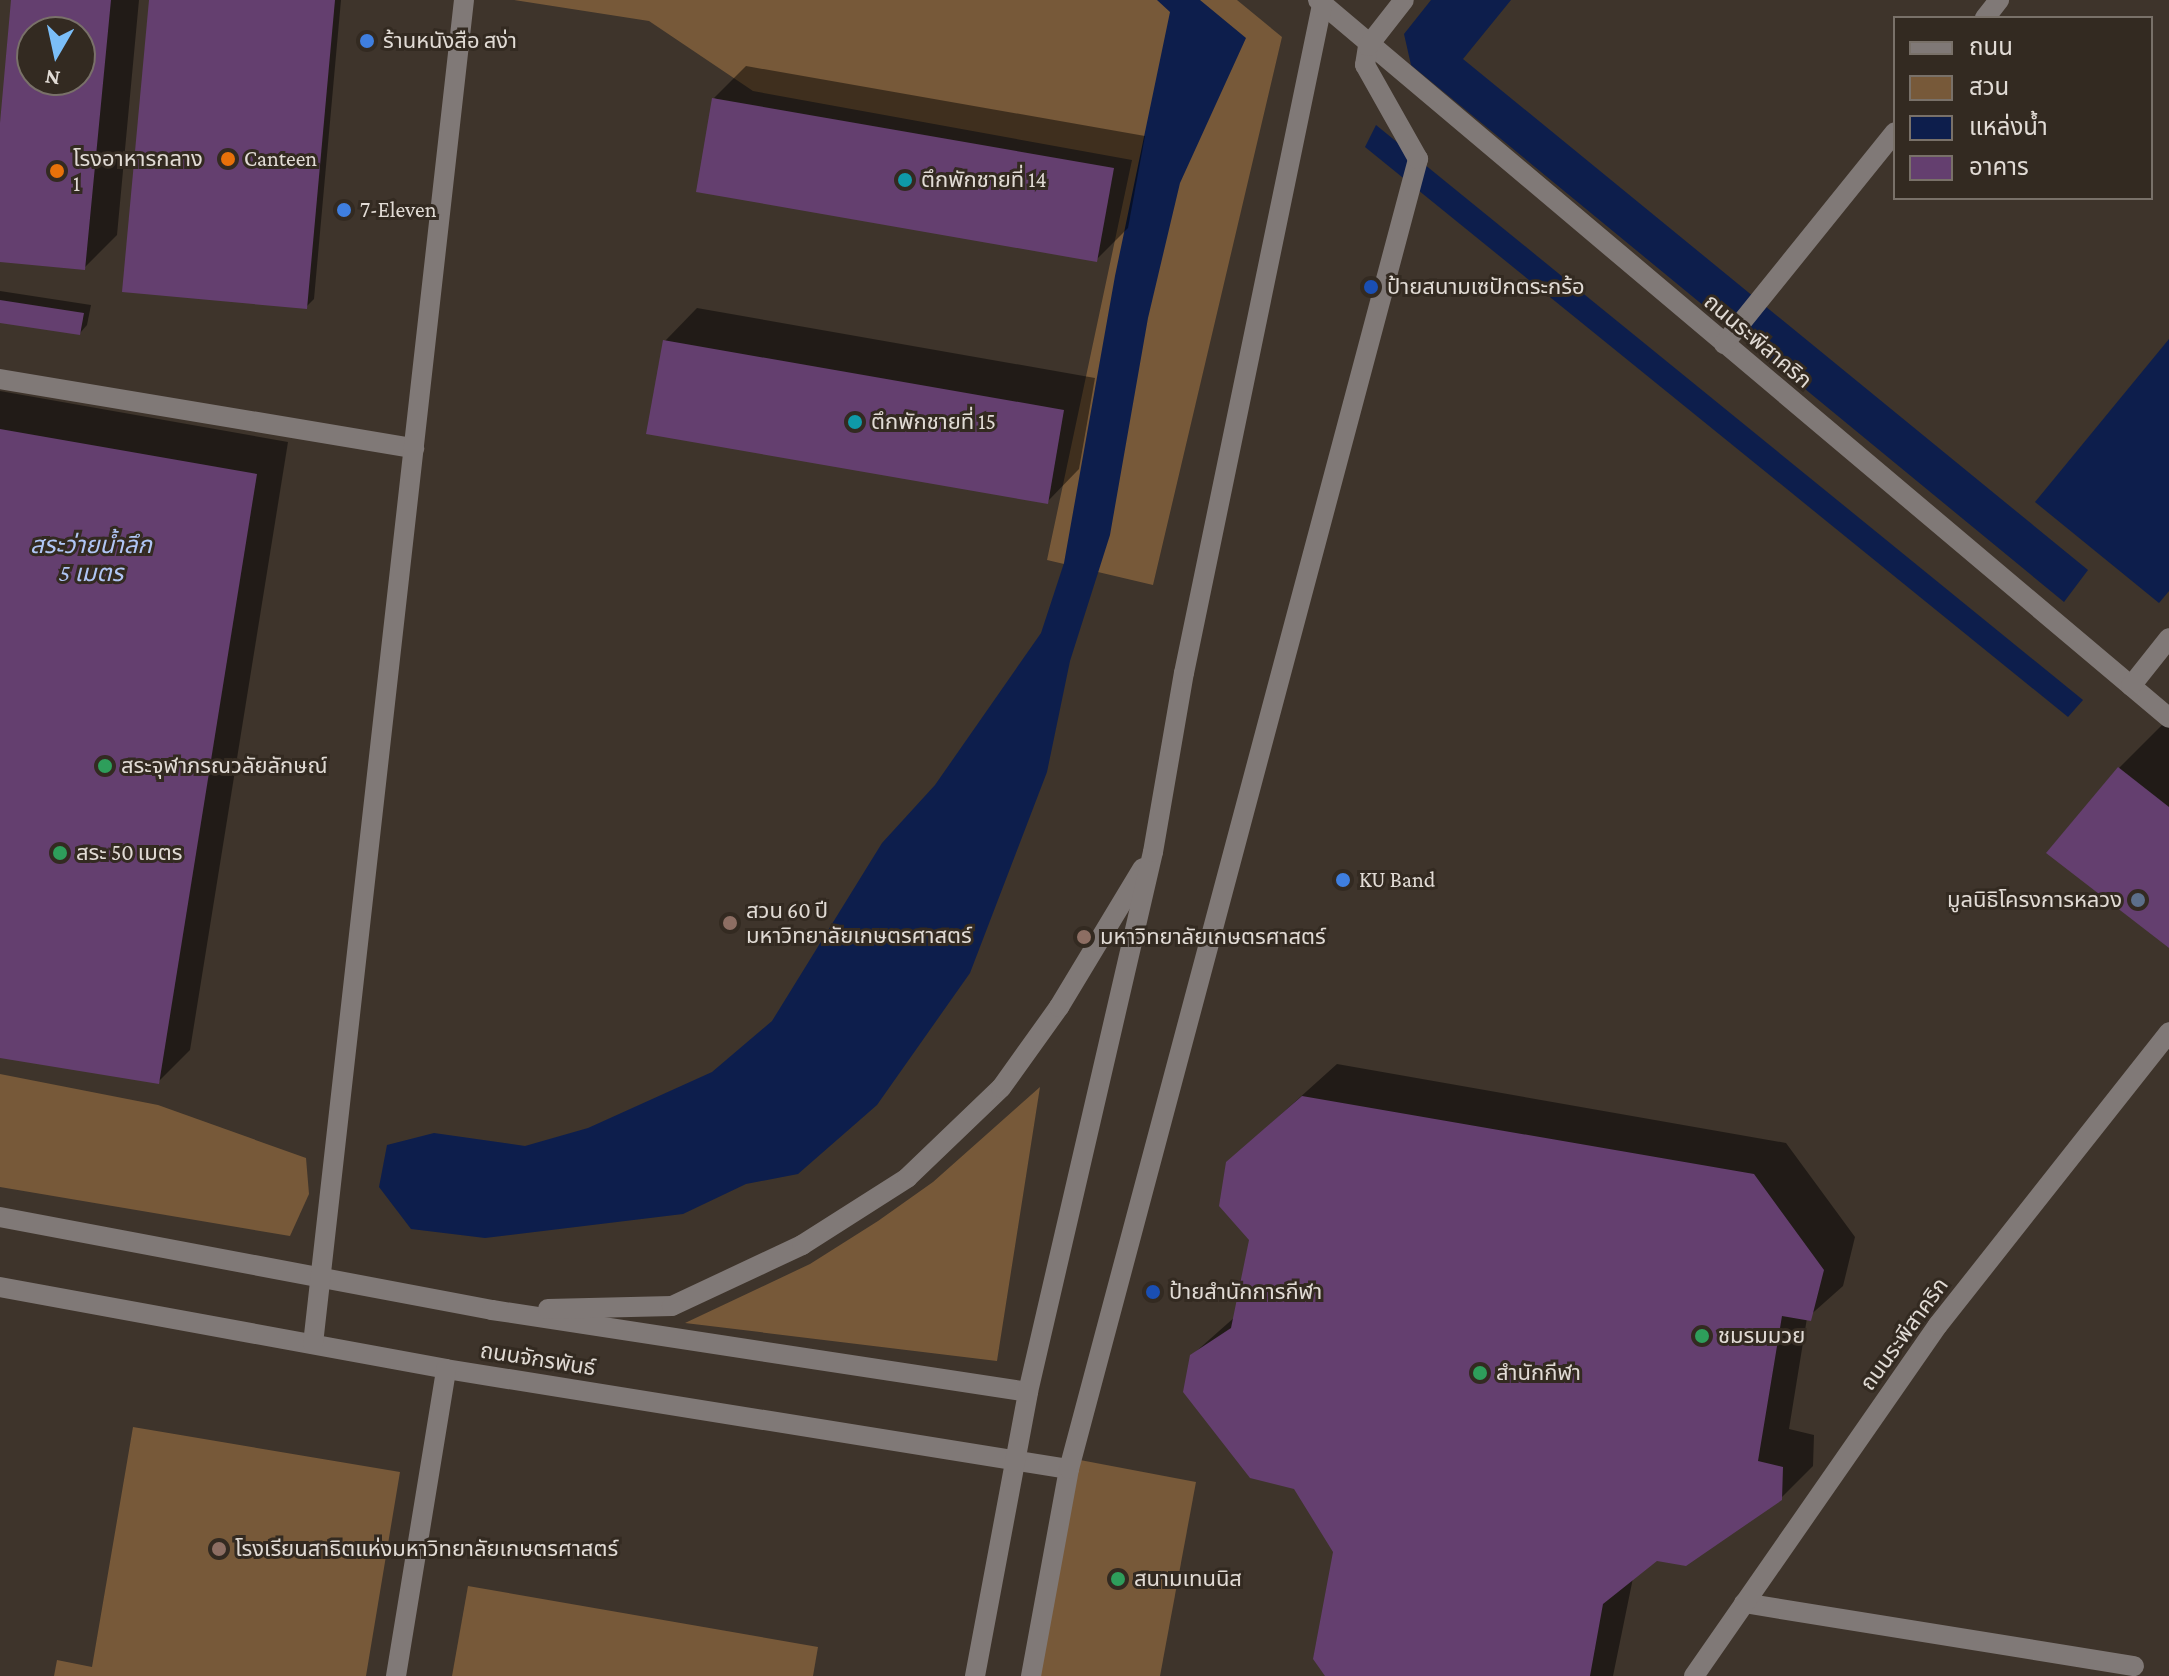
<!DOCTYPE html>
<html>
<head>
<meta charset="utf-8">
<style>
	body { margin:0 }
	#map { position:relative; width:2169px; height:1676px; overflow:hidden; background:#3e342b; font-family:"Crimson Pro","Noto Sans Thai",serif }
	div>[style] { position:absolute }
	.green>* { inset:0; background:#775939 }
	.water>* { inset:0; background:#0d1e4c }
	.shadow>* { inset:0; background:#0007 }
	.building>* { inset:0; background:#643f6f }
	.minor>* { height:20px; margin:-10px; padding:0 10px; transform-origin:10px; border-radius:10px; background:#807977 }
	.dots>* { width:22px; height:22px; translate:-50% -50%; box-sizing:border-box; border:4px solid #332a21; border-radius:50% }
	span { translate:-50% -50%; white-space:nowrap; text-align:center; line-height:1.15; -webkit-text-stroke:6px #332a21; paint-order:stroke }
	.poi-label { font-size:22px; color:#e1dbd5 }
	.left { translate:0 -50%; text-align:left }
	.right { translate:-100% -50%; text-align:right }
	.street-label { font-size:22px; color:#e1dbd5 }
	.water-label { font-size:24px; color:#b0c6f5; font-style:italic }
	.legend { position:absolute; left:1893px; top:16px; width:260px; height:184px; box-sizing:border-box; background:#332a21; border:2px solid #797169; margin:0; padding:10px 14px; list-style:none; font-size:24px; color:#e1dbd5 }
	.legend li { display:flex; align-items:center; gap:16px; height:40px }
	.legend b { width:40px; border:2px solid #797169 }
	.north { position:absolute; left:16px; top:16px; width:80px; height:80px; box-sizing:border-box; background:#332a21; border:2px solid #797169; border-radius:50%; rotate:189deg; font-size:22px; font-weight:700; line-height:32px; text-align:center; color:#e1dbd5 }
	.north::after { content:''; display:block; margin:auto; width:28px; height:36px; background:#7bbef8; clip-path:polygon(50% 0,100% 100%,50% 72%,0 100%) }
</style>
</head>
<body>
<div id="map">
	<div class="green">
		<i style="clip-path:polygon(514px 0,1237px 0,1282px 37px,1153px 585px,1047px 560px,1132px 160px,753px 91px,649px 21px)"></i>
		<i style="clip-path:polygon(0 1074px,158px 1105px,306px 1158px,309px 1194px,290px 1236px,0 1187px)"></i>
		<i style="clip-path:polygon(1040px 1087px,997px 1361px,685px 1323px,810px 1264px,878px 1221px,933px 1182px)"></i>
		<i style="clip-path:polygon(133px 1427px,400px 1472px,366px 1676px,54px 1676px,57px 1660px,92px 1667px)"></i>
		<i style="clip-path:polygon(1080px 1460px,1196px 1482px,1160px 1676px,1040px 1676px)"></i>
		<i style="clip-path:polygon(468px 1586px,818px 1647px,813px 1676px,452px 1676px)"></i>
	</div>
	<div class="water">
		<i style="clip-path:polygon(1157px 0,1200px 0,1246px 38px,1180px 183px,1148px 318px,1110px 535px,1070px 661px,1047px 772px,970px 973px,877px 1105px,798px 1174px,746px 1184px,683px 1214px,485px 1238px,411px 1229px,379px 1187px,387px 1145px,434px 1133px,525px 1146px,588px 1128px,712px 1072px,772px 1021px,882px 843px,935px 785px,1041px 633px,1064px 563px,1115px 276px,1170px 12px)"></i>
		<i style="clip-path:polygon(1431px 0,1511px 0,1463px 59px,2088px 570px,2064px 602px,1411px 65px,1404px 34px)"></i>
		<i style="clip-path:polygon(1376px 125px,2083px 700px,2068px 717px,1365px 147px)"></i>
		<i style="clip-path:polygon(2169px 339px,2169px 591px,2159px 603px,2035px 502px)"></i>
	</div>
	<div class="shadow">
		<i style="clip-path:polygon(evenodd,13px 0,139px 0,117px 235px,84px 268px,0 260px,0 145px,13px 0,32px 32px,80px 32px,80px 80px,32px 80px,32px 32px)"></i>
		<i style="clip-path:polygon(151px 0,341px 0,314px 299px,306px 307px)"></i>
		<i style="clip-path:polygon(746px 66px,1145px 136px,1128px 228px,1096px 260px,714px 98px)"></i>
		<i style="clip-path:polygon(0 291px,91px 305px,87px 325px,80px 333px,0 321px)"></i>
		<i style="clip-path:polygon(697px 308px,1095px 378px,1079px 469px,1047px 502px,665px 341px)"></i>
		<i style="clip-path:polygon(0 391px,288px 442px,190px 1050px,158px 1082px,0 1056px)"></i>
		<i style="clip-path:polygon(2164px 723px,2169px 727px,2169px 945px,2119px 768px)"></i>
		<i style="clip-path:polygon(1337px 1064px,1786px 1143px,1855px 1237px,1843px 1286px,1807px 1318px,1789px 1429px,1814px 1435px,1813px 1466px,1780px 1499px,1656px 1559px,1633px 1578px,1613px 1676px,1328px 1676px,1335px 1551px,1295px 1488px,1192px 1355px,1236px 1316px,1251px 1239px,1227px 1163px)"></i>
	</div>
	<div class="building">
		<i style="clip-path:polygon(evenodd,11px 0,111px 0,85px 270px,0 262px,0 123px,11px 0,32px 32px,80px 32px,80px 80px,32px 80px,32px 32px)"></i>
		<i style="clip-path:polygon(149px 0,335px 0,307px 309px,122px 292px)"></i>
		<i style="clip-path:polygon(712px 98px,1114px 168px,1097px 262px,696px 192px)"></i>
		<i style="clip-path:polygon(0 300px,84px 313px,80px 335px,0 323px)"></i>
		<i style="clip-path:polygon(663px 340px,1064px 410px,1048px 504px,646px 434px)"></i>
		<i style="clip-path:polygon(0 429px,257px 474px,159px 1084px,0 1058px)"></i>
		<i style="clip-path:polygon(2118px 767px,2169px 807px,2169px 948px,2046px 853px)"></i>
		<i style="clip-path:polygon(1302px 1096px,1754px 1174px,1824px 1270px,1811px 1321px,1782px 1316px,1758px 1461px,1783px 1467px,1782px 1500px,1686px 1566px,1657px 1561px,1603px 1604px,1590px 1676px,1325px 1676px,1313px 1659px,1333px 1552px,1294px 1489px,1250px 1478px,1183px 1392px,1190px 1355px,1231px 1328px,1249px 1240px,1219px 1206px,1226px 1162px)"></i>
	</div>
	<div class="minor">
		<i style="left:1318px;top:0;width:1113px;rotate:40.15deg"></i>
		<i style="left:1985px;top:18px;width:23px;rotate:-52deg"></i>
		<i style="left:1724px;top:344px;width:272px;rotate:-51.1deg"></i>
		<i style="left:0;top:379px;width:420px;rotate:9.5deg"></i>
		<i style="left:2131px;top:686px;width:61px;rotate:-51.6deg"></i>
		<i style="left:0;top:1217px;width:501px;rotate:10.7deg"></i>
		<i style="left:492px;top:1310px;width:542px;rotate:8.7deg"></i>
		<i style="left:0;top:1287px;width:453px;rotate:10.4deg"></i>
		<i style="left:446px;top:1369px;width:631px;rotate:9.12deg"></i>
		<i style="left:548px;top:1309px;width:124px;rotate:-1.4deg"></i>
		<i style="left:672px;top:1306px;width:144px;rotate:-25.1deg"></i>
		<i style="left:802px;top:1245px;width:125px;rotate:-32.5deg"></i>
		<i style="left:907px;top:1178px;width:130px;rotate:-43.8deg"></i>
		<i style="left:1001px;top:1088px;width:100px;rotate:-54.4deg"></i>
		<i style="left:1059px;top:1007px;width:162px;rotate:-58.9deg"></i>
		<i style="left:313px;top:1344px;width:1352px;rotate:-83.59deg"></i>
		<i style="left:1744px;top:1603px;width:395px;rotate:9.2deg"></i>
		<i style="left:396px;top:1676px;width:311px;rotate:-80.7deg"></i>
		<i style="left:975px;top:1676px;width:289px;rotate:-79.4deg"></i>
		<i style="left:1028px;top:1392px;width:554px;rotate:-76.97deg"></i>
		<i style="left:1153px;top:852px;width:182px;rotate:-80.2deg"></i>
		<i style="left:1184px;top:673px;width:687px;rotate:-78.33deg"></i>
		<i style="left:1031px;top:1676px;width:210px;rotate:-79.6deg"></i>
		<i style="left:1069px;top:1469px;width:1356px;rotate:-75.08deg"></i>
		<i style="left:1418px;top:159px;width:108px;rotate:-119.4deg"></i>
		<i style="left:1365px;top:65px;width:19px;rotate:-81deg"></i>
		<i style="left:1368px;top:46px;width:58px;rotate:-52deg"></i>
		<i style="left:1694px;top:1676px;width:427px;rotate:-55.2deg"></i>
		<i style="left:1938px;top:1325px;width:373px;rotate:-51.7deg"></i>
	</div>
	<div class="dots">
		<i style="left:367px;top:41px;background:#3f7fe0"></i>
		<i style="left:228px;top:159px;background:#e8710a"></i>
		<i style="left:57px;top:171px;background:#e8710a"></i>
		<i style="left:905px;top:180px;background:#0f9aa8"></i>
		<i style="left:344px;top:210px;background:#3f7fe0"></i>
		<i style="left:1371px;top:287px;background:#1a4fb4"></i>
		<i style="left:855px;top:422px;background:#0f9aa8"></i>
		<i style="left:105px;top:766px;background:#2e9e5b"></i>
		<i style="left:60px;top:853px;background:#2e9e5b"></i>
		<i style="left:1343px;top:880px;background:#3f7fe0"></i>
		<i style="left:2138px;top:900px;background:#5c6f8a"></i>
		<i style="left:730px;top:923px;background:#8d6e63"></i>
		<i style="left:1084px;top:937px;background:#8d6e63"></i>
		<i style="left:1153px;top:1292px;background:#1a4fb4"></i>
		<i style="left:1702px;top:1336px;background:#2e9e5b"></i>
		<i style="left:1480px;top:1373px;background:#2e9e5b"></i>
		<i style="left:219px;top:1549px;background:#8d6e63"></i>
		<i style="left:1118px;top:1579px;background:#2e9e5b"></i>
	</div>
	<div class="poi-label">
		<span class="left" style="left:383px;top:41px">ร้านหนังสือ สง่า</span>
		<span class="left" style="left:73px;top:171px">โรงอาหารกลาง<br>1</span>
		<span class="left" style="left:244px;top:159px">Canteen</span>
		<span class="left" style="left:921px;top:180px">ตึกพักชายที่ 14</span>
		<span class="left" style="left:360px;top:210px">7-Eleven</span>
		<span class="left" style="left:1387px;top:287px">ป้ายสนามเซปักตระกร้อ</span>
		<span class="left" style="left:871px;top:422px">ตึกพักชายที่ 15</span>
		<span class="left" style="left:121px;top:766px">สระจุฬาภรณวลัยลักษณ์</span>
		<span class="left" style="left:76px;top:853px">สระ 50 เมตร</span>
		<span class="left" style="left:1359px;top:880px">KU Band</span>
		<span class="right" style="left:2122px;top:900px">มูลนิธิโครงการหลวง</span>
		<span class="left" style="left:746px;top:923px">สวน 60 ปี<br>มหาวิทยาลัยเกษตรศาสตร์</span>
		<span class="left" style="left:1100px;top:937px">มหาวิทยาลัยเกษตรศาสตร์</span>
		<span class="left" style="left:1169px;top:1292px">ป้ายสำนักการกีฬา</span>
		<span class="left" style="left:1718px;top:1336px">ชมรมมวย</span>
		<span class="left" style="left:1496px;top:1373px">สำนักกีฬา</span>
		<span class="left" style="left:235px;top:1549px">โรงเรียนสาธิตแห่งมหาวิทยาลัยเกษตรศาสตร์</span>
		<span class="left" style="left:1134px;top:1579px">สนามเทนนิส</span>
	</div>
	<div class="street-label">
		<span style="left:1758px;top:341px;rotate:40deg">ถนนระพีสาคริก</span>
		<span style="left:1904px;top:1334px;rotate:-54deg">ถนนระพีสาคริก</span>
		<span style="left:538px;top:1359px;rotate:9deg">ถนนจักรพันธ์</span>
	</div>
	<div class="water-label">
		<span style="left:91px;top:559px">สระว่ายน้ำลึก<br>5 เมตร</span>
	</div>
	<ul class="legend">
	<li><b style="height:10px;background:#807977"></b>ถนน</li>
	<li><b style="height:22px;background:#775939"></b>สวน</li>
	<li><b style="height:22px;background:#0d1e4c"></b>แหล่งน้ำ</li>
	<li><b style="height:22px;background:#643f6f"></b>อาคาร</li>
	</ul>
	<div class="north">N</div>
</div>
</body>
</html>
